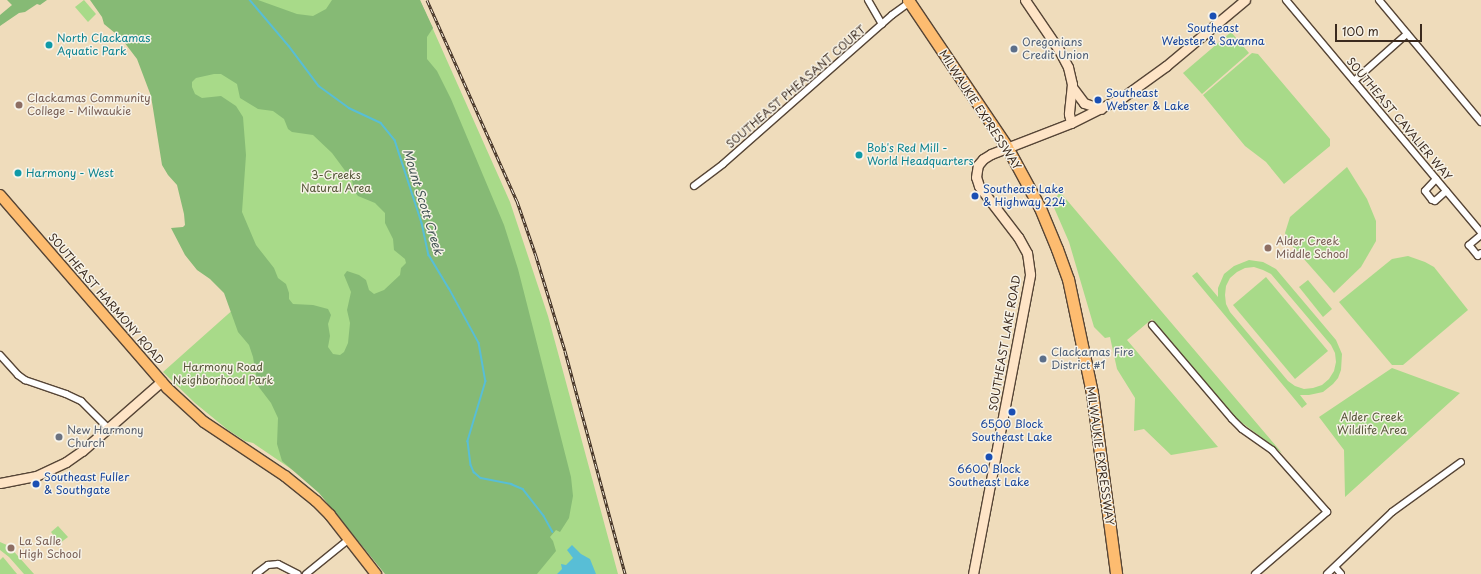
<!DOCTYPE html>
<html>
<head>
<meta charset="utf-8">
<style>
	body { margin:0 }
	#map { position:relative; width:1481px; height:574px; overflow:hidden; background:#efdcbb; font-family:"Playpen Sans",sans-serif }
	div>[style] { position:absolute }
	.green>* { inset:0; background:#a8da89 }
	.forest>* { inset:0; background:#86ba75 }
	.water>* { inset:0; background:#58bed6 }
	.stream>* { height:1.5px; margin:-0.75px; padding:0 0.75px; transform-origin:0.75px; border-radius:0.75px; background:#58bed6 }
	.roads { filter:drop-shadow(1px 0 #564536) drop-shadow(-1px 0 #564536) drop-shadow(0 1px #564536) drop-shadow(0 -1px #564536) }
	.street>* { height:6px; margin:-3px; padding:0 3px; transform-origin:3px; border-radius:3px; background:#fff }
	.secondary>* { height:9px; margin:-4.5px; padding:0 4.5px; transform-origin:4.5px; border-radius:4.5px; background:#fee4c6 }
	.primary>* { height:10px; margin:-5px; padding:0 5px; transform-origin:5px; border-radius:5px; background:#fdbc70 }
	.highway>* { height:11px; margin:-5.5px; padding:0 5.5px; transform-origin:5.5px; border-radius:5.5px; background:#fdbc70 }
	.rail>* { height:3px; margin-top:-1.5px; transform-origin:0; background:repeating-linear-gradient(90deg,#f7f3e8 0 4.5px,#3b2a1e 0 9px); box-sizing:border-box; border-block:1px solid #3b2a1e }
	.dots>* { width:11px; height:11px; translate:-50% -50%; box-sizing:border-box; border:2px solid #f7f3e8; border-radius:50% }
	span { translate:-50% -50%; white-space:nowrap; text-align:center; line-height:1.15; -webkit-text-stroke:3px #f7f3e8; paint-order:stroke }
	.transit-label { font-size:11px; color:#164399 }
	.left { translate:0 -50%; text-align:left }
	.culture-label { font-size:11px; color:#0d838f }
	.service-label { font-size:11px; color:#4e5e75 }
	.street-label { font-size:11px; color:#3b2a1e }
	.education-label { font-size:11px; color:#785e54 }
	.park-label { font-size:11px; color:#565639 }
	.worship-label { font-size:11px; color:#5b616d }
	.water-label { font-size:12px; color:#445655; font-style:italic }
	.scale { position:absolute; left:1335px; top:24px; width:87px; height:18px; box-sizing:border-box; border:2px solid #3b2a1e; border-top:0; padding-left:5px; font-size:12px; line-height:14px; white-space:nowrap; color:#3b2a1e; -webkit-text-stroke:3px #f7f3e8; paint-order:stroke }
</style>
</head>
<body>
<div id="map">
	<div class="green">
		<i style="clip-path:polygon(84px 0,96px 14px,88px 22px,75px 7px)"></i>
		<i style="clip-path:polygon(95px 0,420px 0,510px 202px,548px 316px,618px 574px,389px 574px,341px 514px,303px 477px,253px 443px,245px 441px,228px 430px,195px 403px,163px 372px,236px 307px,185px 192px,139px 60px)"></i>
		<i style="clip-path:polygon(1231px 32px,1249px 53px,1202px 94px,1183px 73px)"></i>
		<i style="clip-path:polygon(1252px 53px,1258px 54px,1330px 139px,1330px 146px,1284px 184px,1266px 162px,1245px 146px,1203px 95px)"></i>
		<i style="clip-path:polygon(1347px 167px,1367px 199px,1376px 221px,1376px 241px,1361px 267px,1334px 293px,1288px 241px,1285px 233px,1290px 217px)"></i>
		<i style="clip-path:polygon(1060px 192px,1282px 453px,1237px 419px,1152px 319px,1127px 340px,1218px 447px,1171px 455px,1144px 429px,1134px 431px,1135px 398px,1117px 369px,1110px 337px,1105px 338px,1094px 327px,1069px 242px,1052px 203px)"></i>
		<i style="clip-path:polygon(1408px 256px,1425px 262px,1434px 267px,1468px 310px,1403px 365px,1392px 365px,1339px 302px,1392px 259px)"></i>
		<i style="clip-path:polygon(evenodd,1249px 260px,1263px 262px,1276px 269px,1336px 340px,1342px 354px,1341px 370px,1338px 378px,1333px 384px,1323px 392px,1309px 395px,1300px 395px,1307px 404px,1302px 408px,1192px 276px,1197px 272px,1218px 297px,1218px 288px,1224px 274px,1234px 266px,1249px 260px,1254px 267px,1263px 270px,1271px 274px,1331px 345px,1335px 353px,1336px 362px,1334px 371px,1329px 379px,1322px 385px,1313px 388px,1304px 389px,1295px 386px,1288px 381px,1230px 312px,1226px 304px,1225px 295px,1226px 286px,1230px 278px,1237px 272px,1245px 268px,1254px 267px)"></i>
		<i style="clip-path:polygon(1266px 277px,1328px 351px,1295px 379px,1233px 305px)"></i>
		<i style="clip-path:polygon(1308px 280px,1332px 309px,1323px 317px,1299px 287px)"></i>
		<i style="clip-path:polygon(1392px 368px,1460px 393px,1345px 497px,1344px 450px,1319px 417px)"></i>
		<i style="clip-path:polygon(58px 526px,68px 537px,60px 543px,51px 532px)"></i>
		<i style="clip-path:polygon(0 542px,9px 546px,34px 574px,24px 574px,9px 557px,0 550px)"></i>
		<i style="clip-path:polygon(3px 557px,17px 574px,0 574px,0 560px)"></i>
	</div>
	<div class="forest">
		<i style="clip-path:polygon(7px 0,47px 0,40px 5px,37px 4px,25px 12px,19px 13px,0 26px,0 15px,12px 5px)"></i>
		<i style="clip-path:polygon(evenodd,90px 0,258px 0,297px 14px,313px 16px,326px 9px,332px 0,420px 0,433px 28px,427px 37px,427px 59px,437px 71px,451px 99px,504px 225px,518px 269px,571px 477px,573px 496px,569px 518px,560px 532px,556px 530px,550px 537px,553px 541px,556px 551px,537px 574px,385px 574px,319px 493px,282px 461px,277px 444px,278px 418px,271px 403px,258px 386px,253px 357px,249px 345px,238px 332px,224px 293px,210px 279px,197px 270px,185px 255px,171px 228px,183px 227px,185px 225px,184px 214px,177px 185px,168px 175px,162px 165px,151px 96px,137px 59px,121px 38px,104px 24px,102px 17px,90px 0,214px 74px,221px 74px,237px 84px,240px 98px,258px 109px,273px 111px,284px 119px,288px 129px,292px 132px,313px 135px,332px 153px,352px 180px,354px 191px,358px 196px,375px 203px,385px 213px,385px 223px,393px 239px,394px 250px,405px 259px,406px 263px,401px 268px,400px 275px,384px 290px,374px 294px,369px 290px,366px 280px,359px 275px,347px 271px,344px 275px,351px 292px,347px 310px,350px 323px,348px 343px,344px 352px,340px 355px,333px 354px,328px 347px,330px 336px,328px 324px,331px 315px,328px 309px,313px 305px,293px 304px,289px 299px,289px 293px,286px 284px,278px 278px,274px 268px,256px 245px,242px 212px,246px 155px,243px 117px,236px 106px,221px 96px,202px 98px,195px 94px,192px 87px,192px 82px,196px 78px,214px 74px)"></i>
	</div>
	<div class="water">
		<i style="clip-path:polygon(572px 545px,581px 554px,590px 559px,596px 574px,557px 574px,562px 569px,561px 564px,566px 565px,573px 558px,567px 550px)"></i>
	</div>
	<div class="stream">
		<i style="left:250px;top:0;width:60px;rotate:49.7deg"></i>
		<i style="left:289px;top:46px;width:50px;rotate:53.1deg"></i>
		<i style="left:319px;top:86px;width:37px;rotate:36deg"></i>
		<i style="left:349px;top:108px;width:35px;rotate:25deg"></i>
		<i style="left:381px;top:123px;width:22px;rotate:51deg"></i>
		<i style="left:395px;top:140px;width:87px;rotate:72deg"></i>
		<i style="left:422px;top:223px;width:33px;rotate:78deg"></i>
		<i style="left:429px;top:255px;width:39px;rotate:59deg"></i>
		<i style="left:449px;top:288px;width:63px;rotate:61.4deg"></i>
		<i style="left:479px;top:343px;width:39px;rotate:80deg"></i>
		<i style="left:486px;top:381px;width:63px;rotate:106.7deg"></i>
		<i style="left:468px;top:441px;width:24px;rotate:83deg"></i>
		<i style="left:471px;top:465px;width:8px;rotate:67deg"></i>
		<i style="left:474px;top:472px;width:9px;rotate:41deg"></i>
		<i style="left:481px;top:478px;width:31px;rotate:11deg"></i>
		<i style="left:511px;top:484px;width:13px;rotate:23deg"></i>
		<i style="left:523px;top:489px;width:34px;rotate:52deg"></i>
		<i style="left:544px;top:516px;width:18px;rotate:61deg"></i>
	</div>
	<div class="roads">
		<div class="street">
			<i style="left:868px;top:0;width:28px;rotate:60deg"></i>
			<i style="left:1286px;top:0;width:303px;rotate:50deg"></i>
			<i style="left:1379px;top:0;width:159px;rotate:50.1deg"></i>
			<i style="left:1354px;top:81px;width:71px;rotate:-41.6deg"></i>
			<i style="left:1436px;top:179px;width:16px;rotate:133deg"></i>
			<i style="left:1425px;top:191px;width:11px;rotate:52deg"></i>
			<i style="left:1432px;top:200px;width:3px;rotate:18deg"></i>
			<i style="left:1435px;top:201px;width:15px;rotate:-42deg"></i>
			<i style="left:694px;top:186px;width:36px;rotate:-37deg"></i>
			<i style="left:723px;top:164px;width:225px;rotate:-41.4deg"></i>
			<i style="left:892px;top:15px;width:22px;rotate:-36deg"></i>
			<i style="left:1481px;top:235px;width:16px;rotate:140deg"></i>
			<i style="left:1469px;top:245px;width:14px;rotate:51deg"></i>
			<i style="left:1478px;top:256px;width:4px;rotate:-45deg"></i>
			<i style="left:1152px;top:325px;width:123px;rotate:49.6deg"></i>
			<i style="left:1232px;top:419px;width:14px;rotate:45deg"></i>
			<i style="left:1242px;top:429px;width:37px;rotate:35deg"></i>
			<i style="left:1272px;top:450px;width:83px;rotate:48.4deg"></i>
			<i style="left:1327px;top:512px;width:95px;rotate:139.3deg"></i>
			<i style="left:0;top:355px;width:27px;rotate:48deg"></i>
			<i style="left:18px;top:375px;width:9px;rotate:36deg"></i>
			<i style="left:25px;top:380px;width:43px;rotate:18.9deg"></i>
			<i style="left:66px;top:394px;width:17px;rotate:25deg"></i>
			<i style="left:81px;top:401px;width:38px;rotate:45deg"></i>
			<i style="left:1335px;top:567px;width:9px;rotate:49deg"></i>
			<i style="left:256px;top:574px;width:15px;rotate:-37deg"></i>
			<i style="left:268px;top:565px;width:10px;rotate:-6deg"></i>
			<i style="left:278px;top:564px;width:22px;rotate:27deg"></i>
			<i style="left:306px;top:574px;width:55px;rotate:-39.1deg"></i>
			<i style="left:1327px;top:574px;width:90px;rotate:-43.6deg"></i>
			<i style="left:1392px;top:512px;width:85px;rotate:-35.9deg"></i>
		</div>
		<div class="secondary">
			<i style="left:1025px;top:0;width:60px;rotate:55.8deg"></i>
			<i style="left:1059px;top:50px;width:19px;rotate:62deg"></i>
			<i style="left:1068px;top:67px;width:17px;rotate:77deg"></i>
			<i style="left:1072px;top:84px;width:30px;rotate:96deg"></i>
			<i style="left:1069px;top:114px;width:9px;rotate:77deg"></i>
			<i style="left:1072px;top:87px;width:20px;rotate:53deg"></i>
			<i style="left:1084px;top:103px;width:18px;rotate:19deg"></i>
			<i style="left:0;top:483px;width:37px;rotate:-11deg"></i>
			<i style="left:36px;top:476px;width:33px;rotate:-25deg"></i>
			<i style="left:66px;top:462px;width:19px;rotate:-35deg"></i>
			<i style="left:82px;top:451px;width:106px;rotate:-41.2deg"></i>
			<i style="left:973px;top:574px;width:305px;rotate:-79.2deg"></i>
			<i style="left:1030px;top:274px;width:21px;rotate:-98deg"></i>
			<i style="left:1027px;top:253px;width:18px;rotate:-119deg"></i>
			<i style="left:1018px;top:237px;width:64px;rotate:-127.4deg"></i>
			<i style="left:979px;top:186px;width:9px;rotate:-108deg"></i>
			<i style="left:976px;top:177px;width:12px;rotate:-81deg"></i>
			<i style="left:978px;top:165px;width:8px;rotate:-50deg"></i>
			<i style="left:983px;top:159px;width:9px;rotate:-32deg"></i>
			<i style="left:991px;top:154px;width:86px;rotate:-21.2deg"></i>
			<i style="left:1071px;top:123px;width:58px;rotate:-26.6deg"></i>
			<i style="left:1123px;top:97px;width:53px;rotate:-35.8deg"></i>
			<i style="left:1166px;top:66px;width:103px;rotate:-39.9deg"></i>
		</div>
		<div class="primary">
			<i style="left:0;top:195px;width:255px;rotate:49.1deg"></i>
			<i style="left:167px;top:388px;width:50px;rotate:42.6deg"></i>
			<i style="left:204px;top:422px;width:97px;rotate:33.7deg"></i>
			<i style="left:285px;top:476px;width:40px;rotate:39deg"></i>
			<i style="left:316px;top:501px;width:20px;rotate:45deg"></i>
			<i style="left:330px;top:515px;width:75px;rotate:52.1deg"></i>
		</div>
		<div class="highway">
			<i style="left:908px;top:0;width:177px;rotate:56deg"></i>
			<i style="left:1007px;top:147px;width:69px;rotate:61.6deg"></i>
			<i style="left:1040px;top:208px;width:44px;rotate:67.5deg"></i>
			<i style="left:1057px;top:249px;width:32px;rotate:70deg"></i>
			<i style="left:1068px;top:279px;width:116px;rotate:78.1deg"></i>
			<i style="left:1092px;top:393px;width:183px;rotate:82.4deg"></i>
		</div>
	</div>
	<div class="rail">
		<i style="left:427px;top:0;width:220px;rotate:65.9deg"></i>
		<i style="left:517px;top:201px;width:58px;rotate:70.9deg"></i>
		<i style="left:536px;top:256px;width:99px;rotate:73deg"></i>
		<i style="left:565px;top:351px;width:231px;rotate:74.9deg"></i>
	</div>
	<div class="dots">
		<i style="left:1213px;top:16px;background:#1a4fb4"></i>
		<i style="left:49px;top:45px;background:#0f9aa8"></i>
		<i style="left:1014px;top:49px;background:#5c6f8a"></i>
		<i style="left:1098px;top:100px;background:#1a4fb4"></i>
		<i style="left:19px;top:105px;background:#8d6e63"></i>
		<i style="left:859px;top:155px;background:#0f9aa8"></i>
		<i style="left:18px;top:173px;background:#0f9aa8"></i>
		<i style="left:975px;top:196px;background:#1a4fb4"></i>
		<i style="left:1268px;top:248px;background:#8d6e63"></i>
		<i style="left:1043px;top:359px;background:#5c6f8a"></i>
		<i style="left:1012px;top:412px;background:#1a4fb4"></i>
		<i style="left:59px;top:437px;background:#6b7280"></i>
		<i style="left:989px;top:457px;background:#1a4fb4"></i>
		<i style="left:36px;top:484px;background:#1a4fb4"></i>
		<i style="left:11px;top:548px;background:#8d6e63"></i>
	</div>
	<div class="transit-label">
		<span style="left:1213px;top:35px">Southeast<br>Webster &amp; Savanna</span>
		<span class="left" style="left:1106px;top:100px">Southeast<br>Webster &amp; Lake</span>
		<span class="left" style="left:983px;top:196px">Southeast Lake<br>&amp; Highway 224</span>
		<span style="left:1012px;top:431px">6500 Block<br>Southeast Lake</span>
		<span style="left:989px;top:476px">6600 Block<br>Southeast Lake</span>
		<span class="left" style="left:44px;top:484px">Southeast Fuller<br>&amp; Southgate</span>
	</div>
	<div class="culture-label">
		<span class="left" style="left:57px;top:45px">North Clackamas<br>Aquatic Park</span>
		<span class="left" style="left:867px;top:155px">Bob's Red Mill -<br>World Headquarters</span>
		<span class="left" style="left:26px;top:173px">Harmony - West</span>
	</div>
	<div class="service-label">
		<span class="left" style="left:1022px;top:49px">Oregonians<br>Credit Union</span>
		<span class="left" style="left:1051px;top:359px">Clackamas Fire<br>District #1</span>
	</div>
	<div class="street-label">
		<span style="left:796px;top:87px;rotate:-41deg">SOUTHEAST PHEASANT COURT</span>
		<span style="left:980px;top:110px;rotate:57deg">MILWAUKIE EXPRESSWAY</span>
		<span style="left:1399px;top:119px;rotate:50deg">SOUTHEAST CAVALIER WAY</span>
		<span style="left:106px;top:299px;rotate:49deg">SOUTHEAST HARMONY ROAD</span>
		<span style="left:1005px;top:343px;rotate:-80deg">SOUTHEAST LAKE ROAD</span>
		<span style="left:1100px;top:456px;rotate:82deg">MILWAUKIE EXPRESSWAY</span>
	</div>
	<div class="education-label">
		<span class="left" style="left:27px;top:105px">Clackamas Community<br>College - Milwaukie</span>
		<span class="left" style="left:1276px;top:248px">Alder Creek<br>Middle School</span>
		<span class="left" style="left:19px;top:548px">La Salle<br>High School</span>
	</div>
	<div class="park-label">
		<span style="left:336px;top:182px">3-Creeks<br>Natural Area</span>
		<span style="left:223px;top:374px">Harmony Road<br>Neighborhood Park</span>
		<span style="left:1372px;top:424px">Alder Creek<br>Wildlife Area</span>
	</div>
	<div class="worship-label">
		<span class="left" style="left:67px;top:437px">New Harmony<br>Church</span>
	</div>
	<div class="water-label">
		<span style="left:423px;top:202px;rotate:73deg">Mount Scott Creek</span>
	</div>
	<div class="scale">100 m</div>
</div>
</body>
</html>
